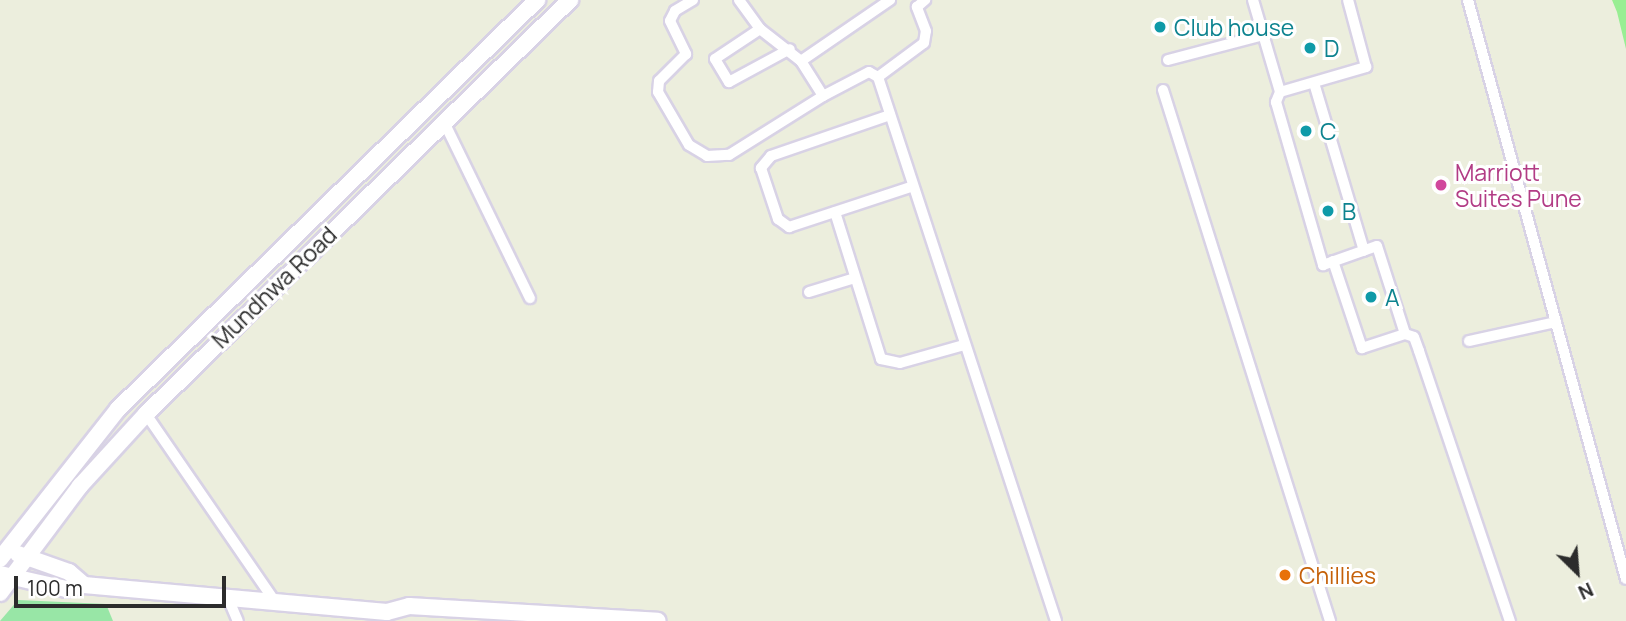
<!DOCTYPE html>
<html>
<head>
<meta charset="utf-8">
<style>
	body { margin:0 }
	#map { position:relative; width:1626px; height:621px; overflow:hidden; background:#eceedd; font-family:Manrope,sans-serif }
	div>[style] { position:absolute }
	.green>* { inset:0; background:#98e6a6 }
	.pitch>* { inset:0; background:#98ee93 }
	.roads { filter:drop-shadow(2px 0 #d8d2e5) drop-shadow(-2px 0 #d8d2e5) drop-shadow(0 2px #d8d2e5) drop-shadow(0 -2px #d8d2e5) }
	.street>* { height:10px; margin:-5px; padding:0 5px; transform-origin:5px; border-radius:5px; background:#fff }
	.secondary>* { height:16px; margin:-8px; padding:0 8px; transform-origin:8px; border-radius:8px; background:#fff }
	.dots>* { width:19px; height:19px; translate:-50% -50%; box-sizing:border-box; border:4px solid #fff; border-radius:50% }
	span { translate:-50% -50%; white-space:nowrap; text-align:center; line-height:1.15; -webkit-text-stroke:6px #fff; paint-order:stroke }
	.culture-label { font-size:23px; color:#0d838f }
	.left { translate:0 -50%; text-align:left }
	.hotel-label { font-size:23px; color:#b23c85 }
	.street-label { font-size:23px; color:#2c2c2c }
	.food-label { font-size:23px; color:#c56008 }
	.north { position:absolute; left:1542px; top:537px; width:70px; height:70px; -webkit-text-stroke:5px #fff; paint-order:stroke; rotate:155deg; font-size:19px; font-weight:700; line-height:28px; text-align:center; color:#2c2c2c }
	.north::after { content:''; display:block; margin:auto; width:24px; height:32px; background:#2c2c2c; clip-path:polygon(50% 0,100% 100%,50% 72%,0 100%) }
	.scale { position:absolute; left:14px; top:576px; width:212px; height:32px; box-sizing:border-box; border:4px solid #2c2c2c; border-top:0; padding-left:9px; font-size:21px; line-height:24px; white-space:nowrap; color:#2c2c2c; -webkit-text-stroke:5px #fff; paint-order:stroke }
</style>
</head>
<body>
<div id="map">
	<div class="green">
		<i style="clip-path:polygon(18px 600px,106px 604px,113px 621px,0 621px)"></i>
	</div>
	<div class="pitch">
		<i style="clip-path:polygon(1612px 0,1626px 0,1626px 49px,1617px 12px)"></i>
	</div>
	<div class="roads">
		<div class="street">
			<i style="left:693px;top:0;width:21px;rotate:149deg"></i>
			<i style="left:675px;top:11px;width:11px;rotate:117deg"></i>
			<i style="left:670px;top:21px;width:37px;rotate:64deg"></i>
			<i style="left:686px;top:54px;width:38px;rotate:135deg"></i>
			<i style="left:659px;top:81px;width:11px;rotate:95deg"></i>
			<i style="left:658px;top:92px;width:61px;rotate:59.7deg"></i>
			<i style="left:689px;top:145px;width:21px;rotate:31deg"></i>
			<i style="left:707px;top:156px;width:22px;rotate:-3deg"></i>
			<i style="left:729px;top:155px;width:111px;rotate:-32.1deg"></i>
			<i style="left:823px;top:96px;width:52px;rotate:-27.6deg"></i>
			<i style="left:869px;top:72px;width:10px;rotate:29deg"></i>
			<i style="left:878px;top:77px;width:572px;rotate:71.88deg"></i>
			<i style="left:739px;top:0;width:36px;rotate:54deg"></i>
			<i style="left:760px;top:29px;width:52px;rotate:38deg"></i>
			<i style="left:801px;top:61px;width:41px;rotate:57.8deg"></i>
			<i style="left:1253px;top:0;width:96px;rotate:73.6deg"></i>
			<i style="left:1280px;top:92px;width:90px;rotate:-16.2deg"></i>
			<i style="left:1366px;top:67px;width:69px;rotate:-105deg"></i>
			<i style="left:1468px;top:0;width:600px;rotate:74.74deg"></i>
			<i style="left:760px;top:29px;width:54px;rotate:146.3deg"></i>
			<i style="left:715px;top:59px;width:27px;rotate:59deg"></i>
			<i style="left:729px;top:82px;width:69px;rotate:-28.4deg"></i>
			<i style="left:1168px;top:60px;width:98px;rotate:-14.7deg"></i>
			<i style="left:801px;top:61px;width:108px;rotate:-34.4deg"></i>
			<i style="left:878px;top:77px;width:57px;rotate:-36.5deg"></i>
			<i style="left:924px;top:43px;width:12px;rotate:-81deg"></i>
			<i style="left:926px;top:31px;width:26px;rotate:-111deg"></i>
			<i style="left:917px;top:7px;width:11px;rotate:-41deg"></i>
			<i style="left:1314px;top:83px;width:175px;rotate:73.4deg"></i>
			<i style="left:1163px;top:90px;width:557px;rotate:72.54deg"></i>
			<i style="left:1280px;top:92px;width:11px;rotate:112deg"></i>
			<i style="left:1276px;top:102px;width:170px;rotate:73.9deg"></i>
			<i style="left:1323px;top:265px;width:57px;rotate:-19.4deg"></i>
			<i style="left:1377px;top:246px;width:92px;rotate:72.3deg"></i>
			<i style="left:1405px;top:334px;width:9px;rotate:18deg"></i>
			<i style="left:1414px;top:337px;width:15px;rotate:70deg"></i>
			<i style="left:1419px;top:351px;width:285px;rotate:71.4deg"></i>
			<i style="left:890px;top:115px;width:126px;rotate:161deg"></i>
			<i style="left:771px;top:156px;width:16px;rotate:130deg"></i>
			<i style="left:761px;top:168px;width:54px;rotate:71.6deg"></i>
			<i style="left:778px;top:219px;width:14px;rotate:36deg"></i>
			<i style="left:789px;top:227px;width:128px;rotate:-18.2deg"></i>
			<i style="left:444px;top:122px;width:196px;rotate:64deg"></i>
			<i style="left:835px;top:212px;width:154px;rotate:72.6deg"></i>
			<i style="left:881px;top:359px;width:19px;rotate:12deg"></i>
			<i style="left:900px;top:363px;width:66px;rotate:-15.7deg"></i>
			<i style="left:1333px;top:261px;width:92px;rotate:71.6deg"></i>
			<i style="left:1362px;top:348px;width:45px;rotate:-18deg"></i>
			<i style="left:809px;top:292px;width:48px;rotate:-16.9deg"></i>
			<i style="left:1469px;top:341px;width:89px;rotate:-12.3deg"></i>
			<i style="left:146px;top:414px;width:228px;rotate:55.5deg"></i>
			<i style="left:228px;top:598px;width:25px;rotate:67deg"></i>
		</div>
		<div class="secondary">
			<i style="left:18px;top:554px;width:54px;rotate:19.4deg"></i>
			<i style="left:69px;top:572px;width:20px;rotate:41deg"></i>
			<i style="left:0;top:559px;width:191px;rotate:-51.8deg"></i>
			<i style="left:118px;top:409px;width:586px;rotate:-44.31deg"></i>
			<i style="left:0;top:574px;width:68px;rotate:12.8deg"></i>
			<i style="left:66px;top:589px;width:18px;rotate:-13deg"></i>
			<i style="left:84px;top:585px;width:304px;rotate:5.1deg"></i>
			<i style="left:387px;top:612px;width:23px;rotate:-15deg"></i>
			<i style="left:409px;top:606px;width:249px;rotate:3.4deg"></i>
			<i style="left:0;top:593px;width:134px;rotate:-53.2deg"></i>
			<i style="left:80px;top:486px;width:98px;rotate:-47.5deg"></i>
			<i style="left:146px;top:414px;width:593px;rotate:-44.32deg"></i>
		</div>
	</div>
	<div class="dots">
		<i style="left:1160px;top:27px;background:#0f9aa8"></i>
		<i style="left:1310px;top:48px;background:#0f9aa8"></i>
		<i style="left:1306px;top:131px;background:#0f9aa8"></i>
		<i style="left:1441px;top:185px;background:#d1479c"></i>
		<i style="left:1328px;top:211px;background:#0f9aa8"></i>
		<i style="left:1371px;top:297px;background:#0f9aa8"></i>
		<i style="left:1285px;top:575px;background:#e8710a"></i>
	</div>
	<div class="culture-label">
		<span class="left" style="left:1174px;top:27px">Club house</span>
		<span class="left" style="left:1324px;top:48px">D</span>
		<span class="left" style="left:1320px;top:131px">C</span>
		<span class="left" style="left:1342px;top:211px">B</span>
		<span class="left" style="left:1385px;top:297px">A</span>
	</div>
	<div class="hotel-label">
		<span class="left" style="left:1455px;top:185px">Marriott<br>Suites Pune</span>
	</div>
	<div class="street-label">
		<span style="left:274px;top:287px;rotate:-44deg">Mundhwa Road</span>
	</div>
	<div class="food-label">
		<span class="left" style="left:1299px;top:575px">Chillies</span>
	</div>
	<div class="north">N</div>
	<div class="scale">100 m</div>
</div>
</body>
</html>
